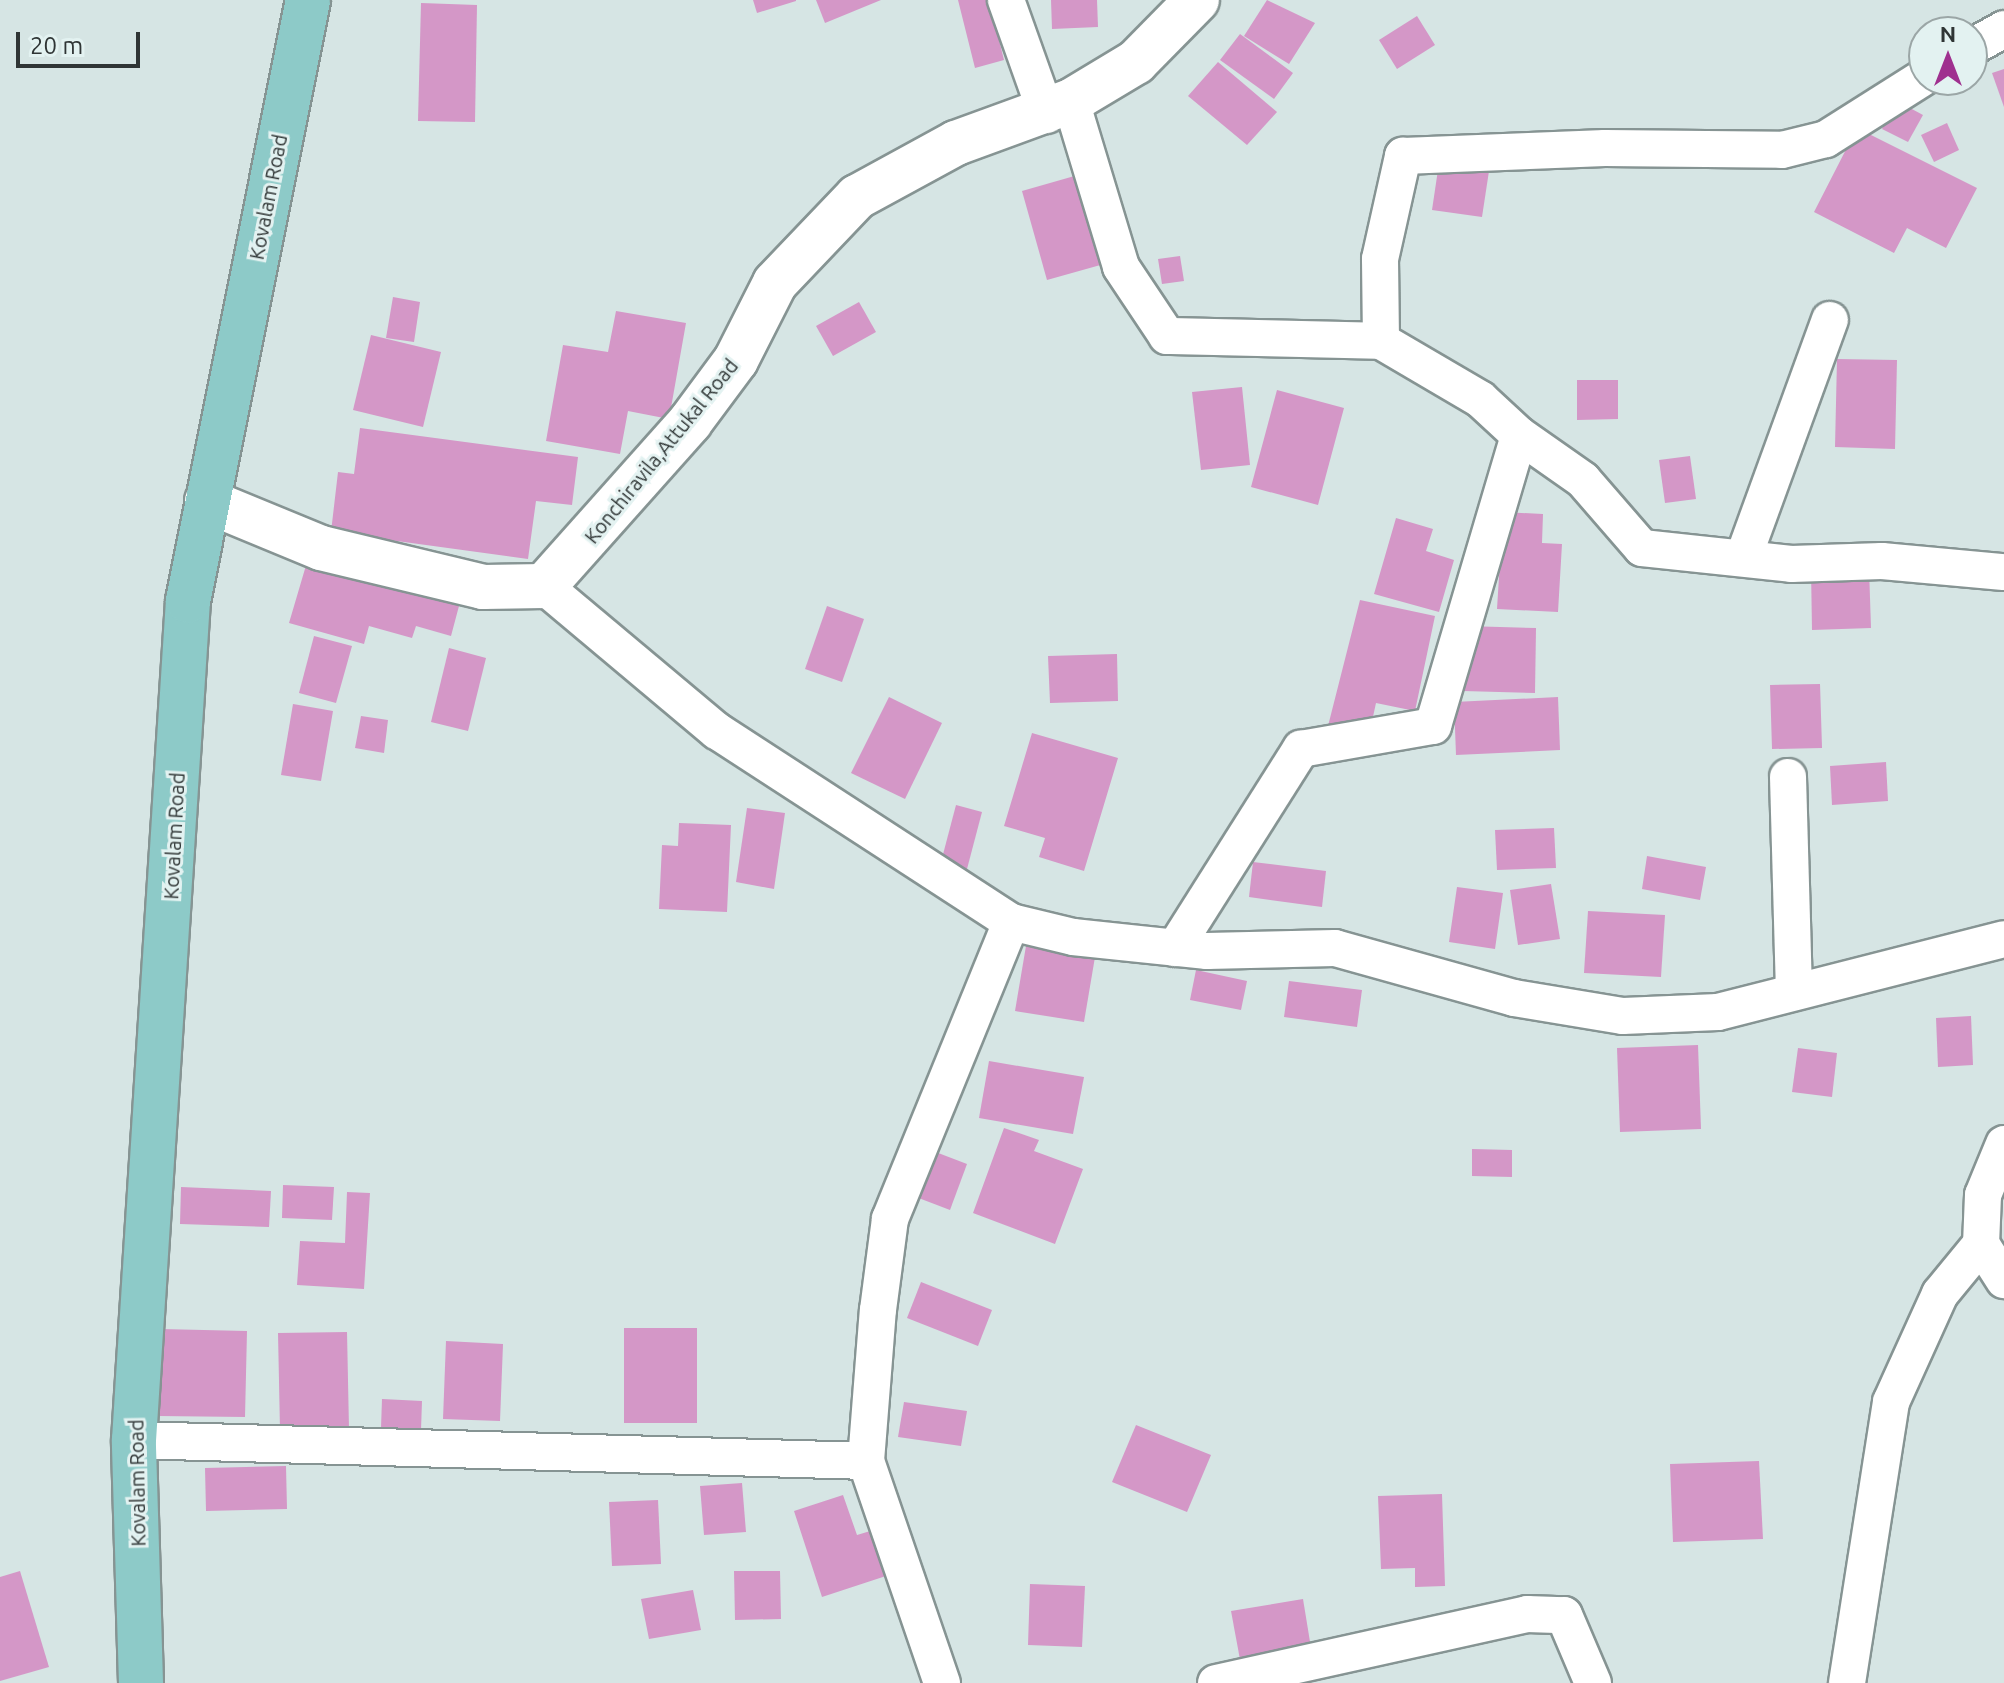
<!DOCTYPE html>
<html>
<head>
<meta charset="utf-8">
<style>
	body { margin:0 }
	#map { position:relative; width:2004px; height:1683px; overflow:hidden; background:#d6e5e4; font-family:Ubuntu,sans-serif }
	div>[style] { position:absolute }
	.building>* { inset:0; background:#d497c7 }
	.roads { filter:drop-shadow(2px 0 #869493) drop-shadow(-2px 0 #869493) drop-shadow(0 2px #869493) drop-shadow(0 -2px #869493) }
	.minor>* { height:36px; margin:-18px; padding:0 18px; transform-origin:18px; border-radius:18px; background:#fff }
	.secondary>* { height:44px; margin:-22px; padding:0 22px; transform-origin:22px; border-radius:22px; background:#fff }
	.primary>* { height:44px; margin:-22px; padding:0 22px; transform-origin:22px; border-radius:22px; background:#8dcac8 }
	span { translate:-50% -50%; white-space:nowrap; text-align:center; line-height:1.15; -webkit-text-stroke:6px #e3f2f1; paint-order:stroke }
	.street-label { font-size:20px; color:#2f3535 }
	.north { position:absolute; left:1908px; top:16px; width:80px; height:80px; box-sizing:border-box; background:#e3f2f1; border:2px solid #9ba6a6; border-radius:50%; rotate:0deg; font-size:22px; font-weight:700; line-height:32px; text-align:center; color:#2f3535 }
	.north::after { content:''; display:block; margin:auto; width:28px; height:36px; background:#9f308f; clip-path:polygon(50% 0,100% 100%,50% 72%,0 100%) }
	.scale { position:absolute; left:16px; top:32px; width:124px; height:36px; box-sizing:border-box; border:4px solid #2f3535; border-top:0; padding-left:10px; font-size:24px; line-height:28px; white-space:nowrap; color:#2f3535; -webkit-text-stroke:6px #e3f2f1; paint-order:stroke }
</style>
</head>
<body>
<div id="map">
	<div class="building">
		<i style="clip-path:polygon(753px 0,796px 0,796px 1px,757px 13px)"></i>
		<i style="clip-path:polygon(816px 0,881px 0,825px 23px)"></i>
		<i style="clip-path:polygon(958px 0,989px 0,1004px 60px,975px 68px)"></i>
		<i style="clip-path:polygon(1051px 0,1097px 0,1098px 27px,1052px 29px)"></i>
		<i style="clip-path:polygon(1267px 0,1315px 23px,1289px 64px,1244px 36px)"></i>
		<i style="clip-path:polygon(421px 3px,477px 5px,475px 122px,418px 121px)"></i>
		<i style="clip-path:polygon(1417px 16px,1435px 45px,1397px 69px,1379px 40px)"></i>
		<i style="clip-path:polygon(1240px 34px,1293px 73px,1274px 99px,1220px 60px)"></i>
		<i style="clip-path:polygon(1218px 62px,1277px 112px,1247px 145px,1188px 96px)"></i>
		<i style="clip-path:polygon(2004px 69px,2004px 107px,1992px 73px)"></i>
		<i style="clip-path:polygon(1897px 101px,1923px 115px,1908px 142px,1882px 129px)"></i>
		<i style="clip-path:polygon(1947px 123px,1959px 150px,1934px 162px,1921px 135px)"></i>
		<i style="clip-path:polygon(1857px 128px,1977px 188px,1946px 248px,1907px 228px,1894px 253px,1814px 212px)"></i>
		<i style="clip-path:polygon(1439px 163px,1489px 171px,1482px 217px,1432px 210px)"></i>
		<i style="clip-path:polygon(1078px 175px,1104px 264px,1047px 280px,1022px 191px)"></i>
		<i style="clip-path:polygon(1180px 256px,1184px 281px,1162px 284px,1158px 259px)"></i>
		<i style="clip-path:polygon(393px 297px,420px 302px,414px 342px,386px 338px)"></i>
		<i style="clip-path:polygon(859px 302px,876px 332px,833px 356px,816px 326px)"></i>
		<i style="clip-path:polygon(616px 311px,686px 323px,669px 419px,628px 411px,620px 454px,546px 441px,563px 345px,608px 352px)"></i>
		<i style="clip-path:polygon(371px 335px,441px 352px,423px 427px,353px 410px)"></i>
		<i style="clip-path:polygon(1837px 359px,1897px 360px,1895px 449px,1835px 447px)"></i>
		<i style="clip-path:polygon(1577px 380px,1618px 380px,1618px 419px,1577px 420px)"></i>
		<i style="clip-path:polygon(1242px 387px,1250px 465px,1201px 470px,1192px 392px)"></i>
		<i style="clip-path:polygon(1277px 390px,1344px 408px,1318px 505px,1251px 487px)"></i>
		<i style="clip-path:polygon(360px 428px,578px 457px,572px 505px,536px 501px,528px 559px,331px 532px,338px 472px,354px 474px)"></i>
		<i style="clip-path:polygon(1690px 456px,1696px 499px,1665px 503px,1659px 460px)"></i>
		<i style="clip-path:polygon(1503px 512px,1543px 514px,1542px 543px,1562px 544px,1558px 612px,1497px 609px)"></i>
		<i style="clip-path:polygon(1396px 518px,1433px 529px,1426px 551px,1454px 560px,1439px 612px,1374px 594px)"></i>
		<i style="clip-path:polygon(307px 562px,459px 606px,451px 636px,416px 626px,412px 638px,369px 626px,364px 644px,289px 623px)"></i>
		<i style="clip-path:polygon(1869px 568px,1871px 628px,1812px 630px,1811px 569px)"></i>
		<i style="clip-path:polygon(1360px 600px,1435px 616px,1415px 711px,1376px 703px,1369px 735px,1328px 726px)"></i>
		<i style="clip-path:polygon(827px 606px,864px 619px,842px 682px,805px 669px)"></i>
		<i style="clip-path:polygon(1465px 626px,1536px 628px,1535px 693px,1463px 691px)"></i>
		<i style="clip-path:polygon(314px 636px,352px 646px,336px 703px,299px 693px)"></i>
		<i style="clip-path:polygon(449px 648px,486px 658px,468px 731px,431px 722px)"></i>
		<i style="clip-path:polygon(1117px 654px,1118px 701px,1050px 703px,1048px 656px)"></i>
		<i style="clip-path:polygon(1820px 684px,1822px 748px,1772px 749px,1770px 685px)"></i>
		<i style="clip-path:polygon(889px 697px,942px 723px,905px 799px,851px 773px)"></i>
		<i style="clip-path:polygon(1558px 697px,1560px 750px,1456px 755px,1454px 702px)"></i>
		<i style="clip-path:polygon(293px 704px,333px 711px,321px 781px,281px 775px)"></i>
		<i style="clip-path:polygon(361px 716px,388px 720px,384px 753px,355px 748px)"></i>
		<i style="clip-path:polygon(1032px 733px,1118px 758px,1084px 871px,1039px 857px,1045px 838px,1004px 826px)"></i>
		<i style="clip-path:polygon(1886px 762px,1888px 801px,1832px 805px,1830px 766px)"></i>
		<i style="clip-path:polygon(956px 805px,982px 812px,967px 869px,941px 862px)"></i>
		<i style="clip-path:polygon(747px 808px,785px 813px,774px 889px,736px 882px)"></i>
		<i style="clip-path:polygon(679px 823px,731px 825px,727px 912px,659px 909px,662px 845px,678px 846px)"></i>
		<i style="clip-path:polygon(1554px 828px,1556px 868px,1497px 870px,1495px 830px)"></i>
		<i style="clip-path:polygon(1647px 856px,1706px 867px,1700px 900px,1642px 889px)"></i>
		<i style="clip-path:polygon(1253px 862px,1326px 871px,1322px 907px,1249px 897px)"></i>
		<i style="clip-path:polygon(1551px 884px,1560px 939px,1518px 945px,1510px 890px)"></i>
		<i style="clip-path:polygon(1457px 887px,1503px 893px,1495px 949px,1449px 942px)"></i>
		<i style="clip-path:polygon(1588px 911px,1665px 915px,1661px 977px,1584px 973px)"></i>
		<i style="clip-path:polygon(1026px 946px,1095px 957px,1084px 1022px,1015px 1011px)"></i>
		<i style="clip-path:polygon(1196px 970px,1247px 981px,1241px 1010px,1190px 1000px)"></i>
		<i style="clip-path:polygon(1289px 981px,1362px 990px,1357px 1027px,1284px 1017px)"></i>
		<i style="clip-path:polygon(1971px 1016px,1973px 1065px,1938px 1067px,1936px 1018px)"></i>
		<i style="clip-path:polygon(1698px 1045px,1701px 1129px,1620px 1132px,1617px 1048px)"></i>
		<i style="clip-path:polygon(1798px 1048px,1837px 1053px,1832px 1097px,1792px 1092px)"></i>
		<i style="clip-path:polygon(989px 1061px,1084px 1077px,1073px 1134px,979px 1118px)"></i>
		<i style="clip-path:polygon(1004px 1128px,1039px 1140px,1034px 1151px,1083px 1169px,1055px 1244px,973px 1213px)"></i>
		<i style="clip-path:polygon(1472px 1149px,1512px 1150px,1512px 1177px,1472px 1176px)"></i>
		<i style="clip-path:polygon(933px 1151px,967px 1164px,950px 1210px,916px 1197px)"></i>
		<i style="clip-path:polygon(283px 1185px,334px 1187px,332px 1220px,282px 1218px)"></i>
		<i style="clip-path:polygon(181px 1187px,271px 1191px,269px 1227px,180px 1224px)"></i>
		<i style="clip-path:polygon(347px 1192px,370px 1193px,364px 1289px,297px 1285px,300px 1241px,345px 1243px)"></i>
		<i style="clip-path:polygon(921px 1282px,992px 1310px,978px 1346px,907px 1318px)"></i>
		<i style="clip-path:polygon(624px 1328px,697px 1328px,697px 1423px,624px 1423px)"></i>
		<i style="clip-path:polygon(160px 1329px,247px 1331px,245px 1417px,158px 1416px)"></i>
		<i style="clip-path:polygon(347px 1332px,349px 1429px,280px 1430px,278px 1333px)"></i>
		<i style="clip-path:polygon(446px 1341px,503px 1344px,500px 1421px,443px 1419px)"></i>
		<i style="clip-path:polygon(382px 1399px,422px 1401px,421px 1430px,381px 1428px)"></i>
		<i style="clip-path:polygon(904px 1402px,967px 1411px,961px 1446px,898px 1437px)"></i>
		<i style="clip-path:polygon(1136px 1425px,1211px 1455px,1187px 1512px,1112px 1482px)"></i>
		<i style="clip-path:polygon(1759px 1461px,1763px 1539px,1673px 1542px,1670px 1464px)"></i>
		<i style="clip-path:polygon(286px 1466px,287px 1509px,206px 1511px,205px 1468px)"></i>
		<i style="clip-path:polygon(742px 1483px,746px 1532px,704px 1535px,700px 1486px)"></i>
		<i style="clip-path:polygon(1442px 1494px,1445px 1586px,1415px 1587px,1415px 1568px,1381px 1569px,1378px 1496px)"></i>
		<i style="clip-path:polygon(843px 1495px,857px 1535px,877px 1529px,892px 1574px,822px 1597px,794px 1511px)"></i>
		<i style="clip-path:polygon(658px 1500px,661px 1564px,612px 1566px,609px 1502px)"></i>
		<i style="clip-path:polygon(20px 1571px,49px 1667px,0 1681px,0 1577px)"></i>
		<i style="clip-path:polygon(734px 1571px,780px 1571px,781px 1619px,735px 1620px)"></i>
		<i style="clip-path:polygon(1030px 1584px,1085px 1586px,1082px 1647px,1028px 1645px)"></i>
		<i style="clip-path:polygon(693px 1590px,701px 1630px,649px 1639px,641px 1599px)"></i>
		<i style="clip-path:polygon(1303px 1599px,1312px 1654px,1241px 1665px,1231px 1611px)"></i>
	</div>
	<div class="roads">
		<div class="minor">
			<i style="left:1006px;top:0;width:122px;rotate:70.4deg"></i>
			<i style="left:1972px;top:47px;width:37px;rotate:-29deg"></i>
			<i style="left:1071px;top:101px;width:173px;rotate:73.2deg"></i>
			<i style="left:1121px;top:267px;width:83px;rotate:56.3deg"></i>
			<i style="left:1167px;top:336px;width:214px;rotate:1.3deg"></i>
			<i style="left:1381px;top:341px;width:82px;rotate:-90.7deg"></i>
			<i style="left:1380px;top:259px;width:106px;rotate:-77.4deg"></i>
			<i style="left:1403px;top:156px;width:202px;rotate:-2.3deg"></i>
			<i style="left:1605px;top:148px;width:177px;rotate:0.6deg"></i>
			<i style="left:1782px;top:150px;width:45px;rotate:-14deg"></i>
			<i style="left:1826px;top:139px;width:116px;rotate:-32.3deg"></i>
			<i style="left:1519px;top:435px;width:78px;rotate:35.1deg"></i>
			<i style="left:1583px;top:480px;width:90px;rotate:49.1deg"></i>
			<i style="left:1642px;top:548px;width:150px;rotate:6.1deg"></i>
			<i style="left:1791px;top:564px;width:91px;rotate:-1.9deg"></i>
			<i style="left:1882px;top:561px;width:122px;rotate:5.2deg"></i>
			<i style="left:1745px;top:553px;width:248px;rotate:-70deg"></i>
			<i style="left:544px;top:586px;width:226px;rotate:40deg"></i>
			<i style="left:717px;top:731px;width:351px;rotate:33deg"></i>
			<i style="left:1011px;top:922px;width:64px;rotate:13.6deg"></i>
			<i style="left:1073px;top:937px;width:135px;rotate:6deg"></i>
			<i style="left:1207px;top:951px;width:128px;rotate:-1.3deg"></i>
			<i style="left:1335px;top:948px;width:186px;rotate:15.6deg"></i>
			<i style="left:1514px;top:998px;width:110px;rotate:9.4deg"></i>
			<i style="left:1623px;top:1016px;width:95px;rotate:-2.4deg"></i>
			<i style="left:1718px;top:1012px;width:295px;rotate:-14.3deg"></i>
			<i style="left:1788px;top:777px;width:214px;rotate:88.4deg"></i>
			<i style="left:1175px;top:948px;width:236px;rotate:-57.7deg"></i>
			<i style="left:1301px;top:749px;width:134px;rotate:-9.9deg"></i>
			<i style="left:1433px;top:726px;width:303px;rotate:-73.5deg"></i>
			<i style="left:1519px;top:435px;width:53px;rotate:-137.3deg"></i>
			<i style="left:1480px;top:399px;width:115px;rotate:-149.6deg"></i>
			<i style="left:2004px;top:1144px;width:55px;rotate:112.4deg"></i>
			<i style="left:1983px;top:1195px;width:49px;rotate:92.3deg"></i>
			<i style="left:1981px;top:1244px;width:43px;rotate:57.4deg"></i>
			<i style="left:134px;top:1440px;width:732px;rotate:1.64deg"></i>
			<i style="left:942px;top:1683px;width:235px;rotate:-108.9deg"></i>
			<i style="left:866px;top:1461px;width:151px;rotate:-85.5deg"></i>
			<i style="left:878px;top:1310px;width:92px;rotate:-82.5deg"></i>
			<i style="left:890px;top:1219px;width:321px;rotate:-67.8deg"></i>
			<i style="left:1216px;top:1683px;width:319px;rotate:-12.5deg"></i>
			<i style="left:1527px;top:1614px;width:37px;rotate:2deg"></i>
			<i style="left:1564px;top:1615px;width:74px;rotate:66.9deg"></i>
			<i style="left:1847px;top:1683px;width:284px;rotate:-81.1deg"></i>
			<i style="left:1891px;top:1402px;width:119px;rotate:-65.6deg"></i>
			<i style="left:1940px;top:1294px;width:65px;rotate:-50.6deg"></i>
		</div>
		<div class="secondary">
			<i style="left:207px;top:501px;width:123px;rotate:22.4deg"></i>
			<i style="left:321px;top:548px;width:167px;rotate:13.5deg"></i>
			<i style="left:483px;top:587px;width:61px;rotate:-0.9deg"></i>
			<i style="left:544px;top:586px;width:220px;rotate:-48.3deg"></i>
			<i style="left:690px;top:422px;width:77px;rotate:-53.4deg"></i>
			<i style="left:736px;top:360px;width:86px;rotate:-63.1deg"></i>
			<i style="left:775px;top:283px;width:119px;rotate:-46.4deg"></i>
			<i style="left:857px;top:197px;width:113px;rotate:-28.6deg"></i>
			<i style="left:956px;top:143px;width:122px;rotate:-20.1deg"></i>
			<i style="left:1071px;top:101px;width:76px;rotate:-31deg"></i>
			<i style="left:1136px;top:62px;width:87px;rotate:-45.5deg"></i>
		</div>
		<div class="primary">
			<i style="left:141px;top:1683px;width:243px;rotate:-91.7deg"></i>
			<i style="left:134px;top:1440px;width:841px;rotate:-86.32deg"></i>
			<i style="left:188px;top:601px;width:613px;rotate:-78.71deg"></i>
		</div>
	</div>
	<div class="street-label">
		<span style="left:268px;top:197px;rotate:-79deg">Kovalam Road</span>
		<span style="left:661px;top:451px;rotate:-51deg">Konchiravila,Attukal Road</span>
		<span style="left:174px;top:836px;rotate:-87deg">Kovalam Road</span>
		<span style="left:137px;top:1483px;rotate:-91deg">Kovalam Road</span>
	</div>
	<div class="north">N</div>
	<div class="scale">20 m</div>
</div>
</body>
</html>
